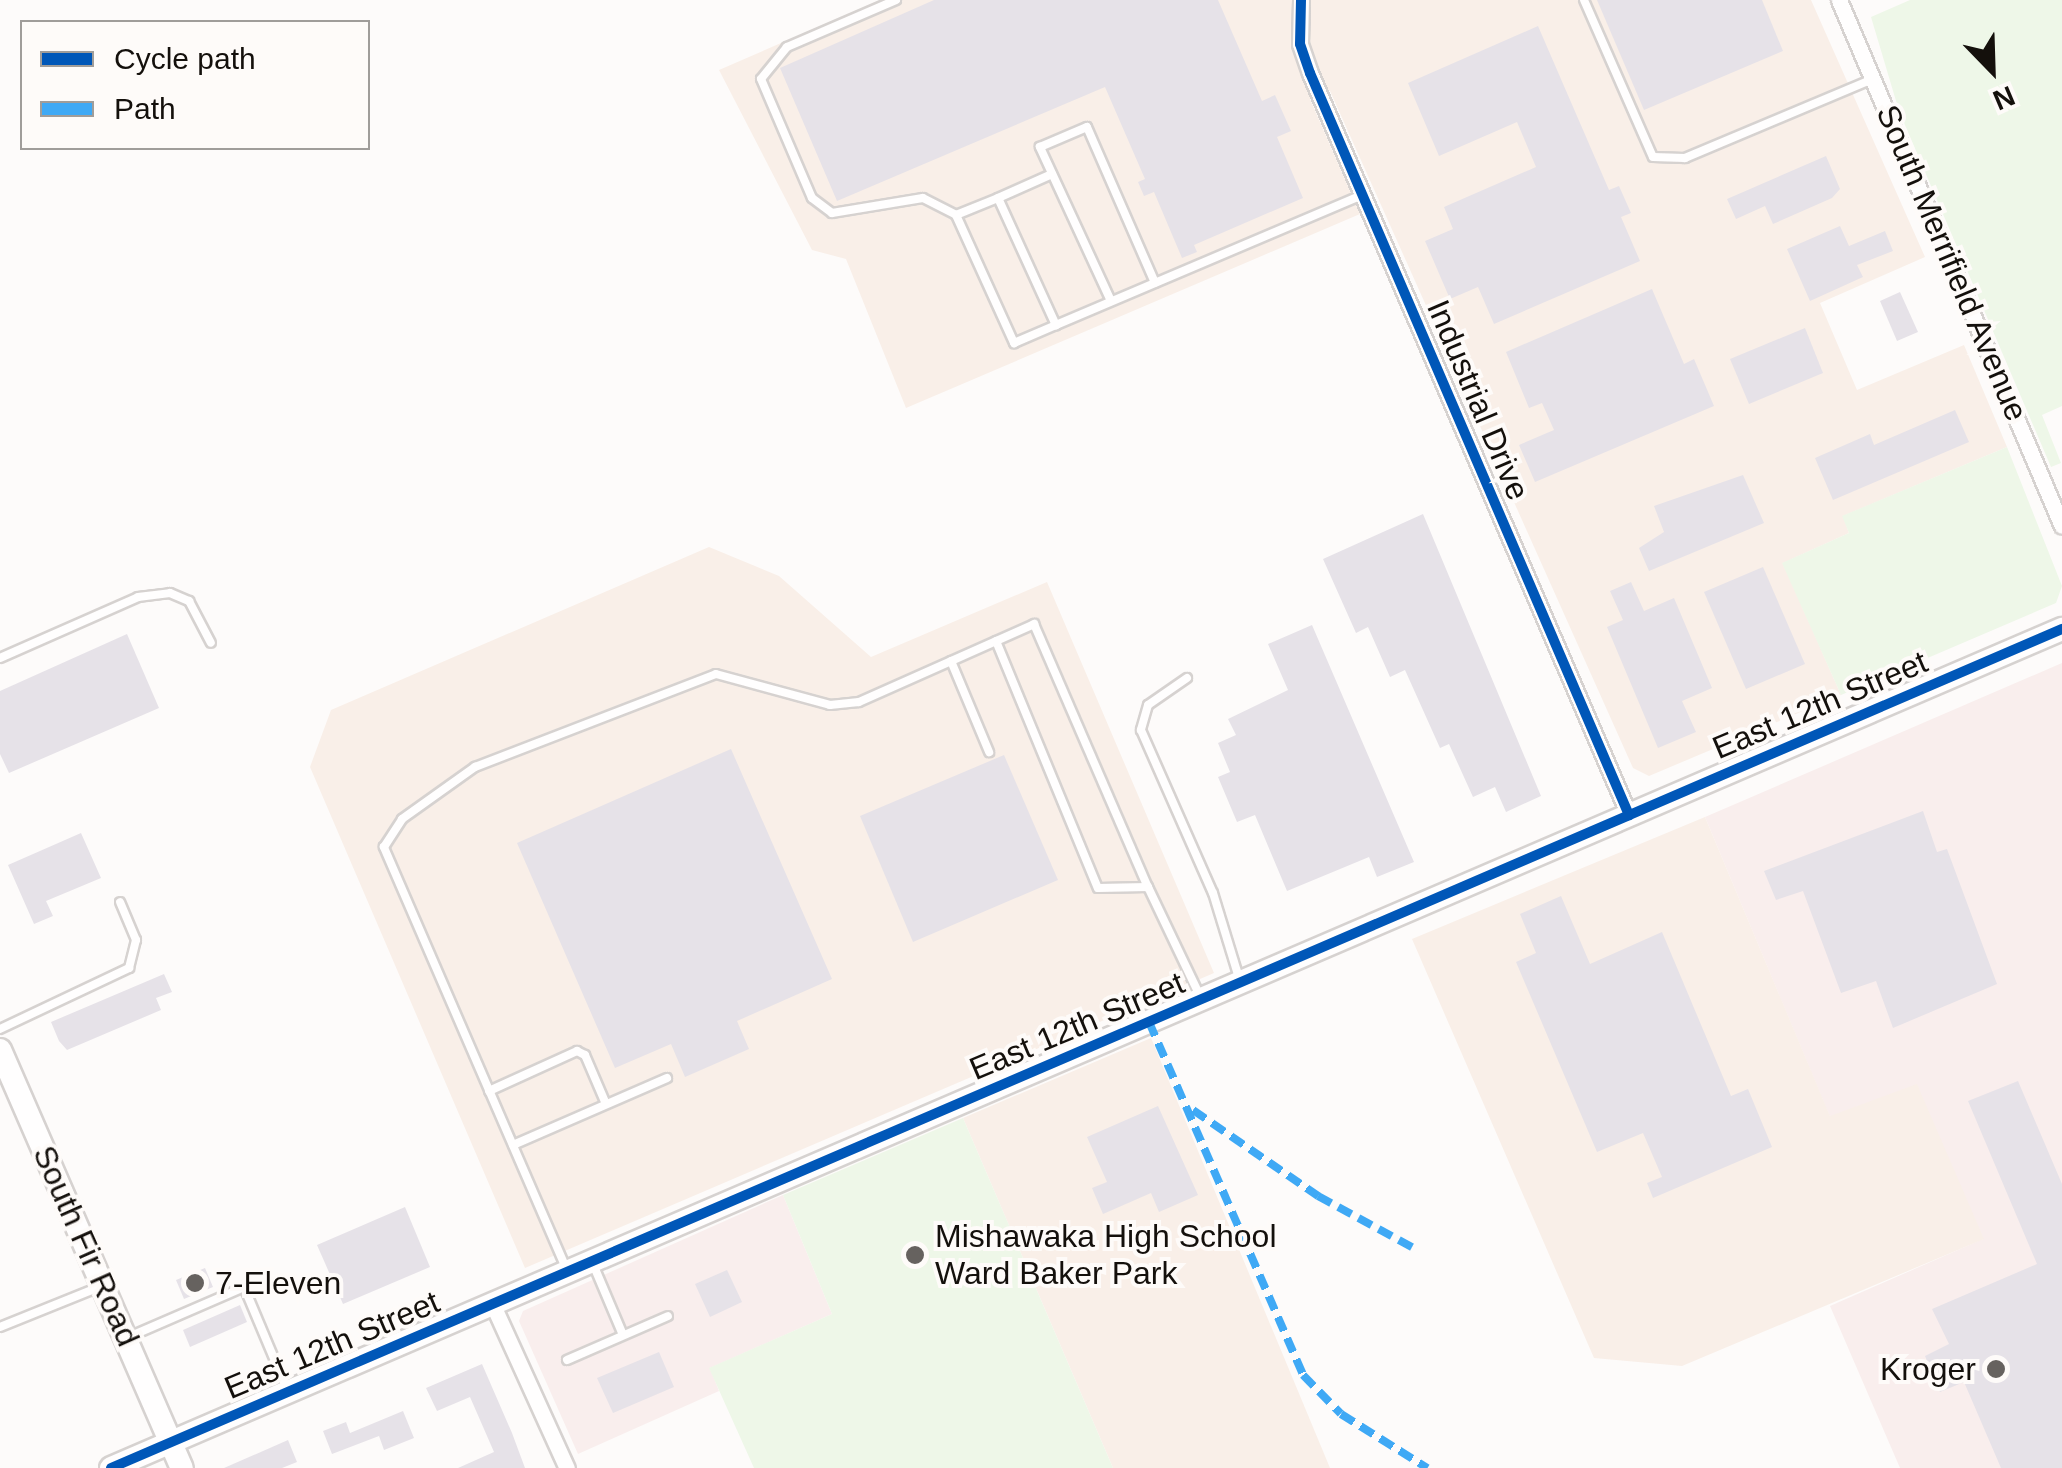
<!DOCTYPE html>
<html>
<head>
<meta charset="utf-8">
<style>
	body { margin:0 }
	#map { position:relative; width:2062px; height:1468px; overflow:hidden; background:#fdfbfa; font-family:Arial,sans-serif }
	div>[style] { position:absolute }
	.commercial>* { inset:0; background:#f9eeed }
	.industrial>* { inset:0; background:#f9efe8 }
	.green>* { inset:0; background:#eef7e8 }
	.building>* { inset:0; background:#e6e2e8 }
	.roads { filter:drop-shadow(2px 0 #d6d2d0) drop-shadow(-2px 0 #d6d2d0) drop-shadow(0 2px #d6d2d0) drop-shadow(0 -2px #d6d2d0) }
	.lane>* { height:8px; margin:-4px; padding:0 4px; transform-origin:4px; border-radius:4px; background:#fffefe }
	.street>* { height:15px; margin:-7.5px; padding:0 7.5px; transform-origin:7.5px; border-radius:7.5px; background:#fffefe }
	.secondary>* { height:22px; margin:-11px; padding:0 11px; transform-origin:11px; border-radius:11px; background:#fffefe }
	.quiet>* { height:8px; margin-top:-4px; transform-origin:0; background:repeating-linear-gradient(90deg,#3fa9f5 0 15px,transparent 0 23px) }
	.cycleway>* { height:10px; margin:-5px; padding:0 5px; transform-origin:5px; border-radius:5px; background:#0057b8 }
	.dots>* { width:28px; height:28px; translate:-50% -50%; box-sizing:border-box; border:5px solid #fefbf9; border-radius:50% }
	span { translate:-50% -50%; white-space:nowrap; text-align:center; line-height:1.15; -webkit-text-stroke:8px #fefbf9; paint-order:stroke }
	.street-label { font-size:32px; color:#14100c }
	.poi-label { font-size:32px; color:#14100c }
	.left { translate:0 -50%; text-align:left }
	.right { translate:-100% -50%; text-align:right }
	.legend { position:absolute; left:20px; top:20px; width:350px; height:130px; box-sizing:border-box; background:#fefbf9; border:2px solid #a09d9a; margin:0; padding:12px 18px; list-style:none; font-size:30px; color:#14100c }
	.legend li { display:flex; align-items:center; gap:20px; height:50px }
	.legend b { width:50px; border:2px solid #a09d9a }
	.north { position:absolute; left:1942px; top:20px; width:100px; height:100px; -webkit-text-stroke:8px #fefbf9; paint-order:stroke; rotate:157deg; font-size:28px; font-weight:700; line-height:40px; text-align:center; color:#14100c }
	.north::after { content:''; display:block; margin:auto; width:35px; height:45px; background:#14100c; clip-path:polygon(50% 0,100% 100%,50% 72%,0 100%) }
</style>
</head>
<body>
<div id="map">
	<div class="commercial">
		<i style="clip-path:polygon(2062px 663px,2062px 1468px,1900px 1468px,1830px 1306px,1983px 1239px,1830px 1117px,1705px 817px)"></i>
		<i style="clip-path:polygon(783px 1195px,832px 1314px,710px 1368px,719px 1391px,578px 1454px,519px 1321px,523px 1311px)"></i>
	</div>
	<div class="industrial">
		<i style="clip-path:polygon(880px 0,1811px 0,1925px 257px,1820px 303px,1857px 390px,1964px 345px,2007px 447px,1843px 516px,1849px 533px,1783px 563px,1841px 695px,1649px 776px,1633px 768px,1330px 91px,1310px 99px,1360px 214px,906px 408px,846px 259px,812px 250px,719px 70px)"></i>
		<i style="clip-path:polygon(709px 547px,779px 576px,871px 657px,1047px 582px,1214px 973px,525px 1268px,310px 767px,331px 710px)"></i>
		<i style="clip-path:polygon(1705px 817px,1830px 1116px,1917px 1084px,1984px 1239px,1682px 1366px,1594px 1358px,1412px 939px)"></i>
		<i style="clip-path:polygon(1151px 1038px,1330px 1468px,1113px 1468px,963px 1118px)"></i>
	</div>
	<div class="green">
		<i style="clip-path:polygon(1910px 0,2062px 0,2062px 406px,2042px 415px,2061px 463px,2051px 467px,1899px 111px,1871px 17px)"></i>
		<i style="clip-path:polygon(2007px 447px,2062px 586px,2056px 603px,1841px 695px,1782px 563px,1849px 533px,1842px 516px)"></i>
		<i style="clip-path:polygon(963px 1118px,1113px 1468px,754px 1468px,709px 1368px,832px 1314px,783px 1195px)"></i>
	</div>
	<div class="building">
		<i style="clip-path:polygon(934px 0,1218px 0,1262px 101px,1275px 95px,1291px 131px,1277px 137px,1303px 198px,1194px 245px,1197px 252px,1182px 258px,1154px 192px,1144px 196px,1138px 182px,1145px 179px,1105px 87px,837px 201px,780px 68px)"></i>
		<i style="clip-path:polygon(1597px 0,1762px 0,1783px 51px,1644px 110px)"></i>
		<i style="clip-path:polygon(1538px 26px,1609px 190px,1619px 186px,1631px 213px,1621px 217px,1640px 261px,1494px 324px,1478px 287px,1450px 299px,1425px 241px,1453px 229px,1444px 207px,1536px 167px,1517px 122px,1439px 156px,1408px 83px)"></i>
		<i style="clip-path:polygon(1826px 156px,1840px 189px,1832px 198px,1773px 224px,1765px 206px,1736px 219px,1727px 199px)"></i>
		<i style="clip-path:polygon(1840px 226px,1849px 246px,1885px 231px,1893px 251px,1857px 265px,1863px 277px,1810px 301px,1787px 249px)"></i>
		<i style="clip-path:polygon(1652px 289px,1684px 364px,1694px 359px,1714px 406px,1535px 482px,1519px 445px,1554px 430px,1542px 403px,1529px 408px,1506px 352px)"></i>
		<i style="clip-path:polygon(1900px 292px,1918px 332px,1897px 341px,1880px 301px)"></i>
		<i style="clip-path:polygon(1805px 328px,1823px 373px,1749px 404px,1730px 359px)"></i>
		<i style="clip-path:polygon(1955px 410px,1969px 442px,1833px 500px,1815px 458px,1870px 434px,1874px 445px)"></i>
		<i style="clip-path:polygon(1743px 475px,1764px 523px,1649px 571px,1639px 548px,1664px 532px,1654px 506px)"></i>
		<i style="clip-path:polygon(1423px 514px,1541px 796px,1506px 812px,1495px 787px,1473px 797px,1449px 744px,1440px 748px,1405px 670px,1390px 677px,1368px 627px,1356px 633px,1323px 559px)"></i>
		<i style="clip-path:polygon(1763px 567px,1805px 664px,1746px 689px,1704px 592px)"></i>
		<i style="clip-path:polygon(1631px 582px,1644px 611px,1674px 598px,1712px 688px,1682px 701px,1696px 732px,1658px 748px,1607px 627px,1623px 620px,1610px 591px)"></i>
		<i style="clip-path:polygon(1312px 625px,1414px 862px,1377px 877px,1369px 857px,1287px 891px,1255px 815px,1237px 822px,1218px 777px,1230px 772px,1218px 743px,1236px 735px,1228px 719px,1288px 690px,1268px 644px)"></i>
		<i style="clip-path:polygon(127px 634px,159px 708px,9px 773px,0 754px,0 691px)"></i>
		<i style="clip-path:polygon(731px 749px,832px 979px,737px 1021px,749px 1049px,685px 1077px,671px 1044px,615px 1068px,517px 843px)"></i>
		<i style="clip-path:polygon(1004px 755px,1058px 880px,913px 942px,860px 816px)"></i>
		<i style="clip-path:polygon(1923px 811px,1937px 852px,1947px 849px,1997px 984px,1893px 1028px,1876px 981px,1841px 993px,1803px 891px,1776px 900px,1764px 871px)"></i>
		<i style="clip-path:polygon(81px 833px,101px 878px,46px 901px,53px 916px,34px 924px,8px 865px)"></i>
		<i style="clip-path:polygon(1561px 896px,1590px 964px,1662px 932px,1731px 1096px,1748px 1089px,1772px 1147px,1653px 1198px,1647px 1183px,1662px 1177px,1643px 1133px,1597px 1152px,1516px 962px,1536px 953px,1520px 914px)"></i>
		<i style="clip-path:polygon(164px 974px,172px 992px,156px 998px,161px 1010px,67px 1050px,59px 1041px,51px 1022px)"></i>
		<i style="clip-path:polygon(2018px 1081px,2062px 1184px,2062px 1468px,2001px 1468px,1964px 1382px,1940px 1392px,1925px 1356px,1949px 1344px,1932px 1309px,2037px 1264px,1968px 1101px)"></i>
		<i style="clip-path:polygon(1158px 1106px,1198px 1195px,1159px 1212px,1151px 1193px,1103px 1214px,1092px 1188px,1107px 1182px,1087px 1137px)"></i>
		<i style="clip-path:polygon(405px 1207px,430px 1267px,343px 1304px,317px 1245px)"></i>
		<i style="clip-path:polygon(205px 1268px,213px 1287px,184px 1299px,176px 1280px)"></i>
		<i style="clip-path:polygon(727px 1270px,742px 1302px,710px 1317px,695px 1284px)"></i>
		<i style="clip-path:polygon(240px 1305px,247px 1322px,190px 1347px,183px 1330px)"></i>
		<i style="clip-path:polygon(659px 1352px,674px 1387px,613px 1413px,597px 1378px)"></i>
		<i style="clip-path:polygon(482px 1364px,512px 1433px,525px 1468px,458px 1468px,494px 1452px,470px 1397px,437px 1411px,426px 1388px)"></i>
		<i style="clip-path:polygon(403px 1411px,414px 1438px,384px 1450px,379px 1436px,332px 1454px,323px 1431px,346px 1422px,350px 1433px)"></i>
		<i style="clip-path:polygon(288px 1440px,297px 1462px,282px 1468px,224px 1468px)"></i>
	</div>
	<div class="roads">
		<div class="lane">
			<i style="left:896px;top:0;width:119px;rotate:156.7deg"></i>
			<i style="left:787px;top:47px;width:41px;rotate:129.1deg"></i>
			<i style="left:761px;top:79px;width:129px;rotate:66.8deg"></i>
			<i style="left:812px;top:198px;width:25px;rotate:37deg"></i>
			<i style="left:832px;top:213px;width:92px;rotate:-9.4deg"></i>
			<i style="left:923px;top:198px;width:37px;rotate:27deg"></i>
			<i style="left:956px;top:215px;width:45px;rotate:-22deg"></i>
			<i style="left:1584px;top:0;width:171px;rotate:66.3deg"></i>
			<i style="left:1653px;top:157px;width:32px;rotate:2deg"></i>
			<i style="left:1685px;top:158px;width:202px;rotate:-22.8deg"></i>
			<i style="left:1052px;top:174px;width:59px;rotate:156deg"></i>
			<i style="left:998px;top:198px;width:140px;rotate:65.5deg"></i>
			<i style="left:1056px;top:325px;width:332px;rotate:-23deg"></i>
			<i style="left:956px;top:215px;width:141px;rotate:65.6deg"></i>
			<i style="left:1014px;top:343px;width:46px;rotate:-23.2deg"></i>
			<i style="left:1111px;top:301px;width:170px;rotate:-114.8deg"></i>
			<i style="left:1040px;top:147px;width:51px;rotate:-23.1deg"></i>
			<i style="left:1087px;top:127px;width:170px;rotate:66.4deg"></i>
			<i style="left:996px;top:641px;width:267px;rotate:67.6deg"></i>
			<i style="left:1098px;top:888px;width:50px;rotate:-1.1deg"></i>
			<i style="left:1148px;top:887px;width:121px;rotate:64.5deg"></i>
			<i style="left:0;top:658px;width:151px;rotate:-23.8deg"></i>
			<i style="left:138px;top:597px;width:32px;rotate:-7deg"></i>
			<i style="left:170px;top:593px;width:21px;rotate:23deg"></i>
			<i style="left:189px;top:601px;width:47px;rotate:62.4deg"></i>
			<i style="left:951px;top:661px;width:99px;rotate:67.3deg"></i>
			<i style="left:1187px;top:678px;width:47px;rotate:145.3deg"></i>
			<i style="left:1148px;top:705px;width:26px;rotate:106deg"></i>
			<i style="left:1141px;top:730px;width:178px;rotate:66.2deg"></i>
			<i style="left:1213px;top:893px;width:89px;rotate:73deg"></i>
			<i style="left:0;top:1029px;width:143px;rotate:-25.3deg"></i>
			<i style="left:129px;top:968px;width:29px;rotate:-76deg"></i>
			<i style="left:136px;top:940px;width:41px;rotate:-112.8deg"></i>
			<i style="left:489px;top:1091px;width:97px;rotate:-24.4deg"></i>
			<i style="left:577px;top:1051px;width:9px;rotate:27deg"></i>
			<i style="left:585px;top:1055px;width:53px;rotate:66.8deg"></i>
			<i style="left:513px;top:1145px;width:168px;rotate:-23.5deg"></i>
			<i style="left:593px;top:1264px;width:77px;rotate:67.1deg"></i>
			<i style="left:566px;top:1268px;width:459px;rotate:-113.4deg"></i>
			<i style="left:384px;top:847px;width:33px;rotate:-57deg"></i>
			<i style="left:402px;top:819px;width:90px;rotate:-35.5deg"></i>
			<i style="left:475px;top:767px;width:258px;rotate:-21.1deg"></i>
			<i style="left:716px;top:674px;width:118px;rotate:15.2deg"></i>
			<i style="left:830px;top:705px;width:29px;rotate:-6deg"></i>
			<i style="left:859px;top:702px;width:192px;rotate:-24deg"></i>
			<i style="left:1034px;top:624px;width:287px;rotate:66.6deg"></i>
			<i style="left:0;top:1327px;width:107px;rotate:-22deg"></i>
			<i style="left:131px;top:1336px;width:123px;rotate:-23.4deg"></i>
			<i style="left:244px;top:1287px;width:108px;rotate:67.2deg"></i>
			<i style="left:567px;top:1360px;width:110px;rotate:-23.5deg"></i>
		</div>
		<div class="street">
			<i style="left:1301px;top:0;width:44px;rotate:91.3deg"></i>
			<i style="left:1300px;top:44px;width:31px;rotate:71deg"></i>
			<i style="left:1310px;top:73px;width:808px;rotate:66.74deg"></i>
			<i style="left:1839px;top:0;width:571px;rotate:67.03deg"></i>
			<i style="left:492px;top:1303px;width:181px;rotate:65.6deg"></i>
		</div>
		<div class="secondary">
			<i style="left:0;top:1050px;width:456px;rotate:66.5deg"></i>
			<i style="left:111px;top:1468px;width:2124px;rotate:-23.27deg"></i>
		</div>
	</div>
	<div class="quiet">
		<i style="left:1149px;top:1022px;width:385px;rotate:66.4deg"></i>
		<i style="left:1303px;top:1375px;width:54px;rotate:45.7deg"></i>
		<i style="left:1341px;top:1414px;width:102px;rotate:32.1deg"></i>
		<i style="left:1193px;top:1110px;width:152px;rotate:34.5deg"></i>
		<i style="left:1318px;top:1196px;width:113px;rotate:28.6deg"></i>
	</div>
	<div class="cycleway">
		<i style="left:1301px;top:0;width:44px;rotate:91.3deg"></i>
		<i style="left:1300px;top:44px;width:31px;rotate:71deg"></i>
		<i style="left:1310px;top:73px;width:808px;rotate:66.74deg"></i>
		<i style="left:111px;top:1468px;width:2124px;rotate:-23.27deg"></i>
	</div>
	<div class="dots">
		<i style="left:915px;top:1255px;background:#66625f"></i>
		<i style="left:195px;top:1283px;background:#66625f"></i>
		<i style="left:1996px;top:1369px;background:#66625f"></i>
	</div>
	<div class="street-label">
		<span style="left:1952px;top:263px;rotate:67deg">South Merrifield Avenue</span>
		<span style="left:1478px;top:400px;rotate:67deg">Industrial Drive</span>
		<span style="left:1820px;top:705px;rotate:-23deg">East 12th Street</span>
		<span style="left:1077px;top:1026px;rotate:-23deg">East 12th Street</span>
		<span style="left:86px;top:1246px;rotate:66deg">South Fir Road</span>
		<span style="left:332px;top:1345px;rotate:-23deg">East 12th Street</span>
	</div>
	<div class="poi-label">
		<span class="left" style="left:935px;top:1255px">Mishawaka High School<br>Ward Baker Park</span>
		<span class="left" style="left:215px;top:1283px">7-Eleven</span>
		<span class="right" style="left:1976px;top:1369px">Kroger</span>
	</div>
	<ul class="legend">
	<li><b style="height:12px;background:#0057b8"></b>Cycle path</li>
	<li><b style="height:12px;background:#3fa9f5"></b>Path</li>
	</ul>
	<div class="north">N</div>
</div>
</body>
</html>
